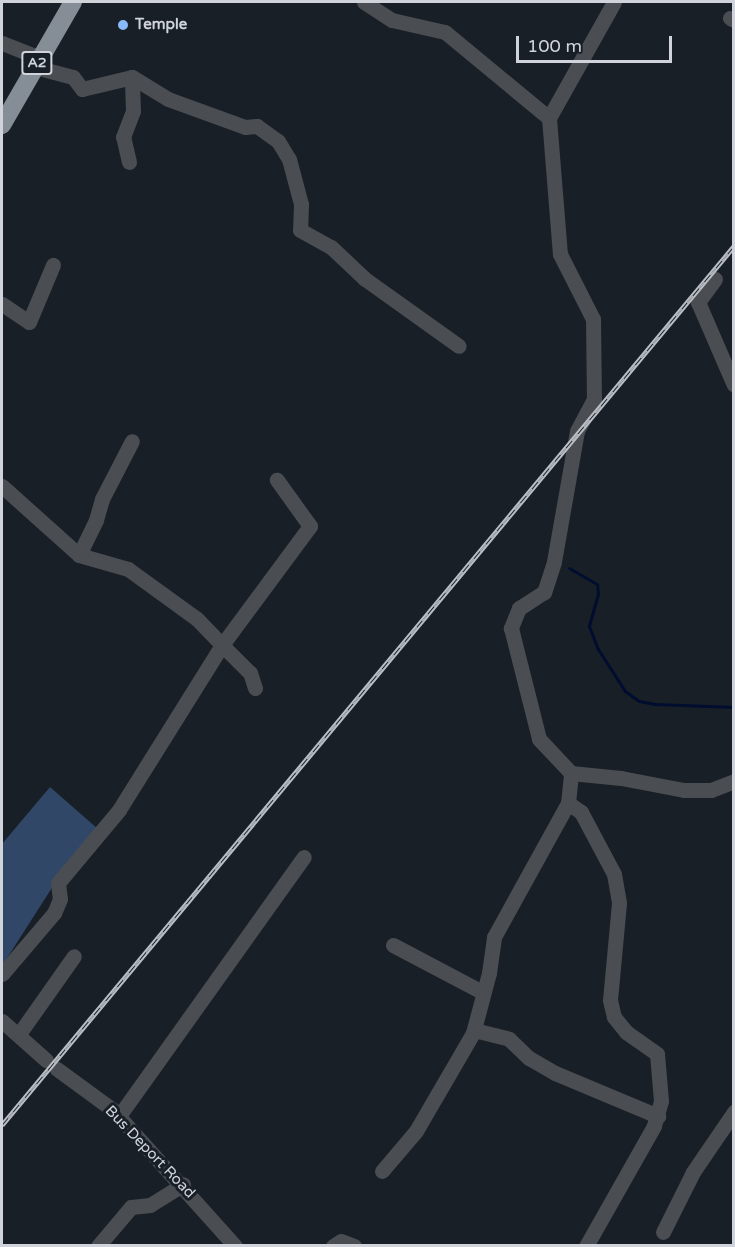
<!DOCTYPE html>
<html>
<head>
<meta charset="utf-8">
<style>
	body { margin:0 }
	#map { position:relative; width:735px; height:1247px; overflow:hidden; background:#191f27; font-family:"Varela Round",sans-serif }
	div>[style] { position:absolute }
	.green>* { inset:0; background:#304768 }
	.stream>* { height:3px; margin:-1.5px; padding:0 1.5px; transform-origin:1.5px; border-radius:1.5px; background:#000d2e }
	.minor>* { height:15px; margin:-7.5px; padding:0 7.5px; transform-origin:7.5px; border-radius:7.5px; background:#4a4d51 }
	.highway>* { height:18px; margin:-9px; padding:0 9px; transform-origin:9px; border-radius:9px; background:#858d97 }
	.rail>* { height:5px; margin-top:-2.5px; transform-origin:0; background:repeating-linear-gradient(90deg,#191f27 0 9px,#babec5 0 18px); box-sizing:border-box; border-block:2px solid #babec5 }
	.dots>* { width:16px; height:16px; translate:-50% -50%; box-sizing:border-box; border:3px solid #191f27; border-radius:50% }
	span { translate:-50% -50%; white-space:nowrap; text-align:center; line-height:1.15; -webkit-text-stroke:6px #191f27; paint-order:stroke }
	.shield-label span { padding:2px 4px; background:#191f27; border:2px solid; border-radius:4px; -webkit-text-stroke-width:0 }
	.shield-label { font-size:14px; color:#d0d4da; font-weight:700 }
	.poi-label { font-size:15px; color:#d0d4da; font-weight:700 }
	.left { translate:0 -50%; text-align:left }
	.street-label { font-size:15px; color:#d0d4da }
	.frame { position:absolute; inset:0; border:3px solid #d0d4da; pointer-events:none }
	.scale { position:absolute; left:516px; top:36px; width:156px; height:27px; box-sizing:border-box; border:3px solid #d0d4da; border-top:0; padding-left:8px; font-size:18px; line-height:21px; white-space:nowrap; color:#d0d4da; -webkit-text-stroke:4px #191f27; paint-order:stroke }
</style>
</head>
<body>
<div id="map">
	<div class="green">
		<i style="clip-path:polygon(50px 787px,98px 829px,55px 883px,2px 966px,2px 844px)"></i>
	</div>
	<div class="stream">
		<i style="left:569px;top:568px;width:32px;rotate:30deg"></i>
		<i style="left:597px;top:584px;width:10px;rotate:84deg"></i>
		<i style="left:598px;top:594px;width:33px;rotate:106deg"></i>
		<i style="left:589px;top:626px;width:25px;rotate:69deg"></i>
		<i style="left:598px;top:649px;width:50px;rotate:57.3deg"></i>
		<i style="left:625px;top:691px;width:17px;rotate:36deg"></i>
		<i style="left:639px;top:701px;width:16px;rotate:11deg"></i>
		<i style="left:655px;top:704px;width:79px;rotate:2.2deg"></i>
	</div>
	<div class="minor">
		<i style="left:364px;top:2px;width:33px;rotate:33deg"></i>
		<i style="left:392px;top:20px;width:54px;rotate:12.8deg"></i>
		<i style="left:445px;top:32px;width:135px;rotate:39.6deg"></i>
		<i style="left:614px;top:2px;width:133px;rotate:119.3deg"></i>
		<i style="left:549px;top:118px;width:136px;rotate:85.4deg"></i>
		<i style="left:560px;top:254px;width:73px;rotate:63.1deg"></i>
		<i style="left:593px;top:319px;width:80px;rotate:89.3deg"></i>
		<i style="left:594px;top:399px;width:36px;rotate:118deg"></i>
		<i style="left:577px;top:431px;width:133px;rotate:100deg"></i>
		<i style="left:554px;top:562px;width:32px;rotate:108deg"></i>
		<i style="left:544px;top:592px;width:30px;rotate:147deg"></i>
		<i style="left:519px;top:608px;width:22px;rotate:112deg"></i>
		<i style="left:511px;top:628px;width:114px;rotate:75.8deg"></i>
		<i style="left:539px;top:739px;width:47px;rotate:46.7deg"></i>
		<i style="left:571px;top:773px;width:50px;rotate:5.7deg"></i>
		<i style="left:621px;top:778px;width:64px;rotate:10.8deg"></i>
		<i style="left:684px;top:790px;width:27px"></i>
		<i style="left:711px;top:790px;width:25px;rotate:-21deg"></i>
		<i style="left:730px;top:18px;width:4px;rotate:27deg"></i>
		<i style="left:2px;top:43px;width:41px;rotate:21.5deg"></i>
		<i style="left:35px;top:67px;width:39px;rotate:15deg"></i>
		<i style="left:73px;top:77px;width:15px;rotate:53deg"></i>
		<i style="left:82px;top:89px;width:51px;rotate:-13.5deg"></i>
		<i style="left:132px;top:77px;width:42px;rotate:31.4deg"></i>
		<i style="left:168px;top:99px;width:82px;rotate:20deg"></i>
		<i style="left:245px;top:127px;width:12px;rotate:-5deg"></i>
		<i style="left:257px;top:126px;width:26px;rotate:36deg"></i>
		<i style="left:278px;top:141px;width:21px;rotate:59deg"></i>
		<i style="left:289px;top:159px;width:47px;rotate:75.1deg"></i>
		<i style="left:301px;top:204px;width:26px;rotate:92deg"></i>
		<i style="left:300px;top:230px;width:35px;rotate:29deg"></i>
		<i style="left:331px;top:247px;width:47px;rotate:43.3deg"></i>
		<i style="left:365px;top:279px;width:115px;rotate:35.5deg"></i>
		<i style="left:129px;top:162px;width:26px;rotate:-103deg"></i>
		<i style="left:123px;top:137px;width:28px;rotate:-69deg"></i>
		<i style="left:133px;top:111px;width:34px;rotate:-92deg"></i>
		<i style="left:715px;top:279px;width:29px;rotate:126deg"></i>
		<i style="left:698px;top:302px;width:90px;rotate:66.6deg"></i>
		<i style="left:2px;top:304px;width:32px;rotate:34deg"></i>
		<i style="left:29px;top:322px;width:62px;rotate:-67.2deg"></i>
		<i style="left:2px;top:486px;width:103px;rotate:41.9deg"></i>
		<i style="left:79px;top:555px;width:51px;rotate:15.9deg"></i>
		<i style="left:128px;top:569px;width:85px;rotate:35.9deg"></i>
		<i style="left:197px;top:619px;width:36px;rotate:46deg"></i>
		<i style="left:222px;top:645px;width:195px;rotate:122deg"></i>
		<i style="left:119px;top:810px;width:95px;rotate:129.9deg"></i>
		<i style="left:58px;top:883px;width:16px;rotate:83deg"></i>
		<i style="left:60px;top:899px;width:15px;rotate:113deg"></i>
		<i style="left:54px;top:913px;width:80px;rotate:130.4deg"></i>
		<i style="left:79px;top:555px;width:39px;rotate:-64deg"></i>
		<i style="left:96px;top:520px;width:22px;rotate:-74deg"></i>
		<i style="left:102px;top:499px;width:65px;rotate:-62.7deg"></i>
		<i style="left:255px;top:688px;width:16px;rotate:-108deg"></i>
		<i style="left:250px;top:673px;width:40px;rotate:-135deg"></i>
		<i style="left:222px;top:645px;width:148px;rotate:-53.5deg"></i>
		<i style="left:310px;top:526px;width:57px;rotate:-125.7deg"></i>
		<i style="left:568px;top:803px;width:16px;rotate:35deg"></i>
		<i style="left:581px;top:812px;width:70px;rotate:62deg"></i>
		<i style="left:614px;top:874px;width:29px;rotate:80deg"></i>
		<i style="left:619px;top:903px;width:97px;rotate:95.3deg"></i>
		<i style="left:610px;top:1000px;width:17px;rotate:77deg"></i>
		<i style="left:614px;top:1017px;width:19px;rotate:51deg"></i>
		<i style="left:626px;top:1032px;width:38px;rotate:35deg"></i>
		<i style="left:657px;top:1054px;width:47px;rotate:85.1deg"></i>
		<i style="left:661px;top:1101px;width:26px;rotate:106deg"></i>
		<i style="left:654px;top:1126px;width:138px;rotate:119.5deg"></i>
		<i style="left:393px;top:945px;width:101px;rotate:27.8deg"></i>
		<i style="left:2px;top:1021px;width:59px;rotate:41.6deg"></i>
		<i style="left:474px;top:1030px;width:36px;rotate:14deg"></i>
		<i style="left:509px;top:1039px;width:28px;rotate:44deg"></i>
		<i style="left:529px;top:1058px;width:30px;rotate:30deg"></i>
		<i style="left:555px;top:1073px;width:112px;rotate:22.7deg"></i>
		<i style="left:19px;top:1034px;width:95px;rotate:-54.8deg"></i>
		<i style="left:57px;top:1069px;width:69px;rotate:36.2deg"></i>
		<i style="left:113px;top:1110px;width:183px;rotate:48.1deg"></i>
		<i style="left:119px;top:1116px;width:318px;rotate:-54.5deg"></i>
		<i style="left:382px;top:1171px;width:52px;rotate:-49.6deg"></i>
		<i style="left:416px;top:1131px;width:113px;rotate:-59.8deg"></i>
		<i style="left:473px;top:1033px;width:62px;rotate:-75.1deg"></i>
		<i style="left:489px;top:973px;width:36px;rotate:-82deg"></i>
		<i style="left:494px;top:937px;width:153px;rotate:-61.1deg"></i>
		<i style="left:568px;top:803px;width:30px;rotate:-84deg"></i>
		<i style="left:663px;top:1232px;width:67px;rotate:-63.4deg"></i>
		<i style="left:693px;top:1172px;width:73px;rotate:-55.7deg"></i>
		<i style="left:98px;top:1246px;width:51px;rotate:-49.8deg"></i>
		<i style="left:131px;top:1207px;width:19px;rotate:-6deg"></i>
		<i style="left:150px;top:1205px;width:39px;rotate:-32deg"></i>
		<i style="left:333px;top:1246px;width:9px;rotate:-32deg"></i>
		<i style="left:341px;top:1241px;width:14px;rotate:21deg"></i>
	</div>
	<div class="highway">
		<i style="left:2px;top:125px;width:142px;rotate:-60deg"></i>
	</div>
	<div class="rail">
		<i style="left:2px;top:1125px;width:1144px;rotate:-50.21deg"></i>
	</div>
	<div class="dots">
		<i style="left:123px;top:25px;background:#89bafc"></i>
	</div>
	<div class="shield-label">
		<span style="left:37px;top:63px">A2</span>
	</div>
	<div class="poi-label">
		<span class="left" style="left:135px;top:25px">Temple</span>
	</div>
	<div class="street-label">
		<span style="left:150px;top:1152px;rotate:46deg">Bus Deport Road</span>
	</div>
	<div class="frame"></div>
	<div class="scale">100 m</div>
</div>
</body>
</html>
